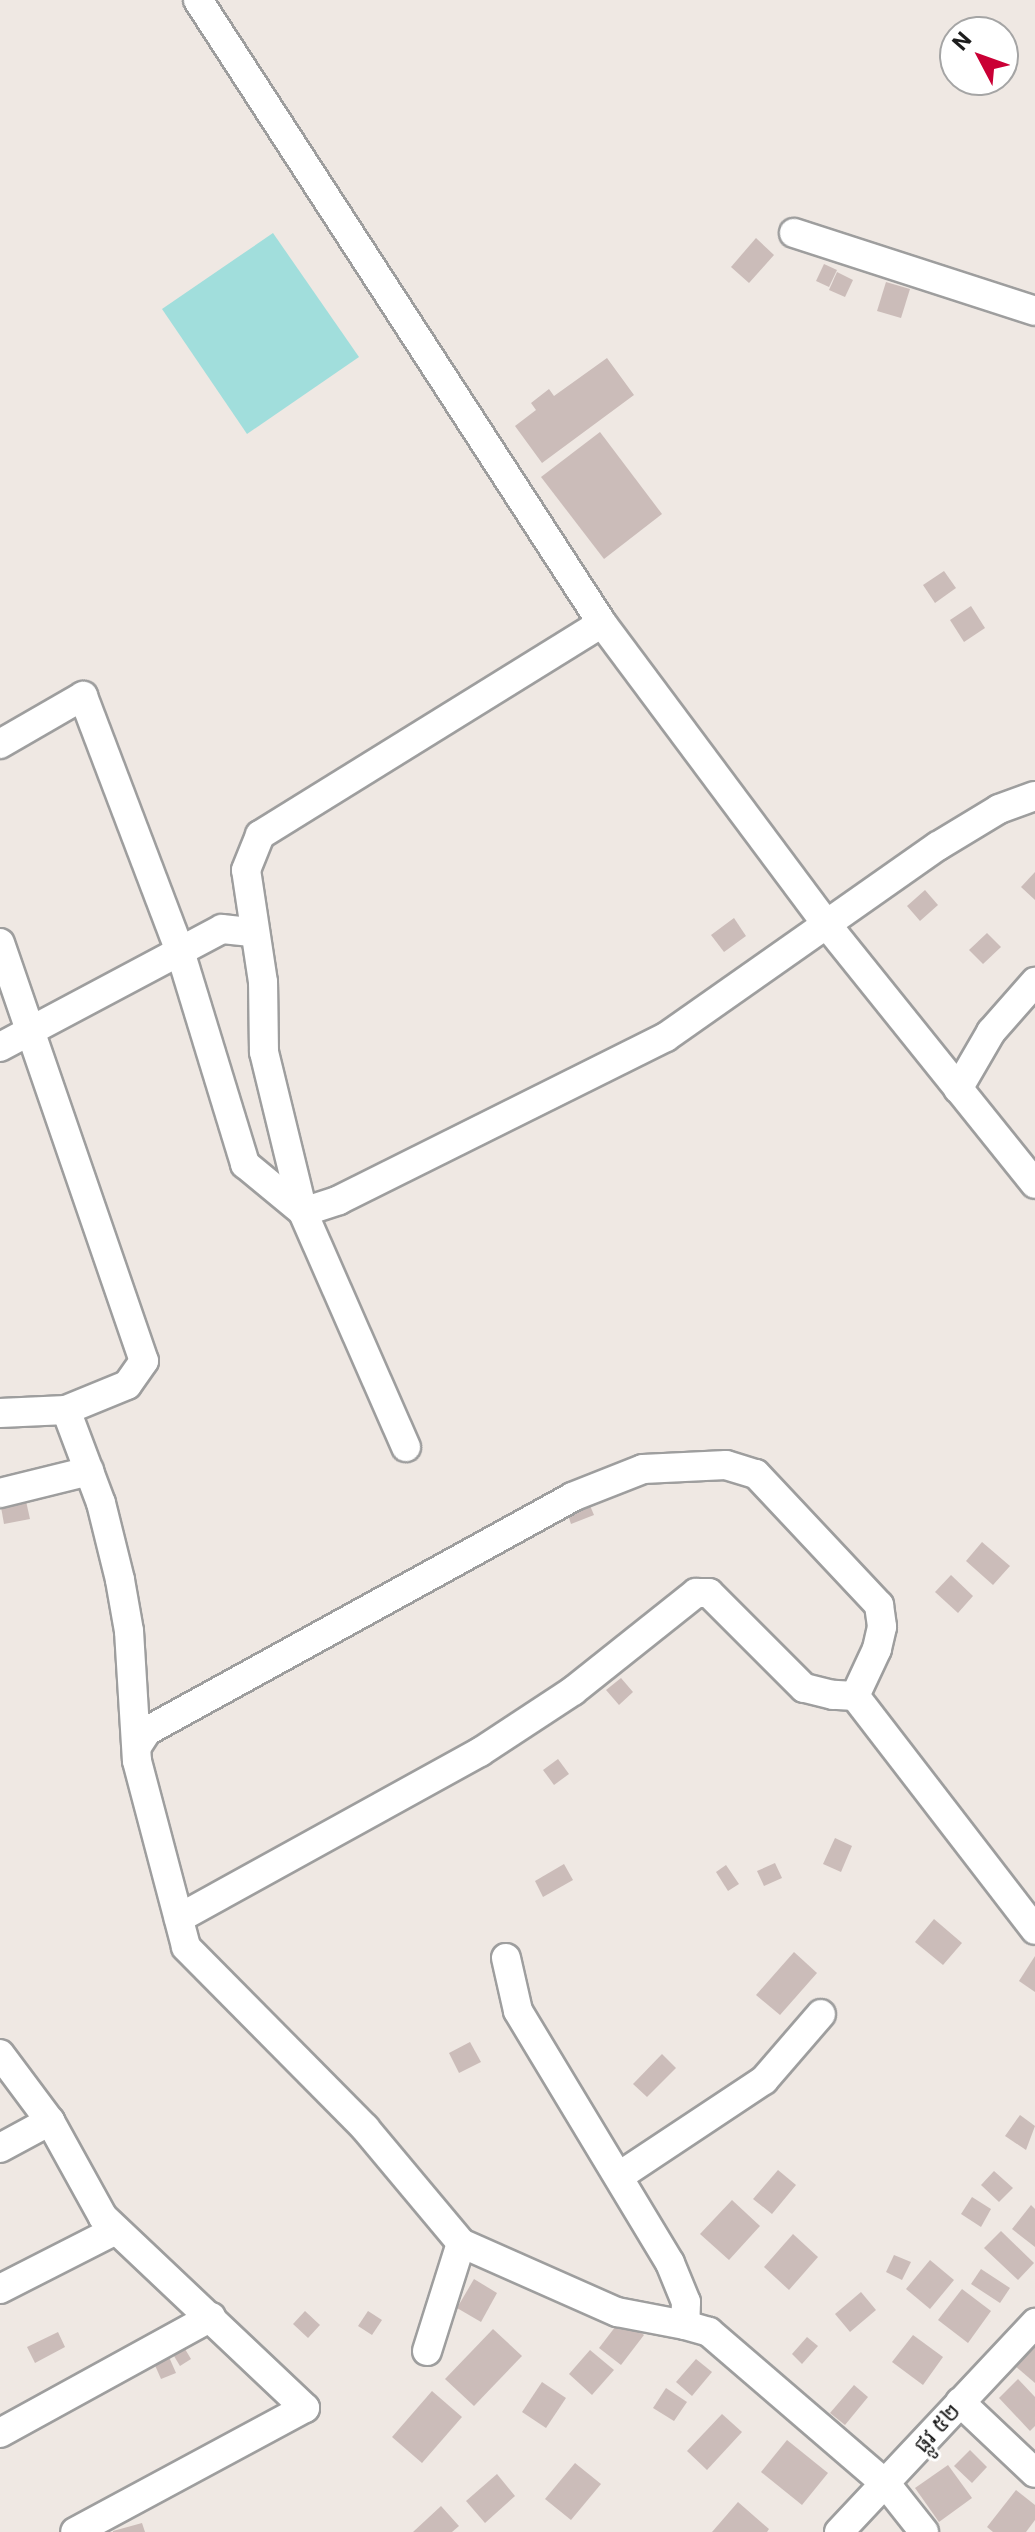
<!DOCTYPE html>
<html>
<head>
<meta charset="utf-8">
<style>
	body { margin:0 }
	#map { position:relative; width:1035px; height:2532px; overflow:hidden; background:#efe8e3; font-family:Roboto,"Noto Sans Khmer",sans-serif }
	div>[style] { position:absolute }
	.water>* { inset:0; background:#a1dedc }
	.building>* { inset:0; background:#cbbcb9 }
	.roads { filter:drop-shadow(2px 0 #9e9e9e) drop-shadow(-2px 0 #9e9e9e) drop-shadow(0 2px #9e9e9e) drop-shadow(0 -2px #9e9e9e) }
	.minor>* { height:28px; margin:-14px; padding:0 14px; transform-origin:14px; border-radius:14px; background:#fff }
	span { translate:-50% -50%; white-space:nowrap; text-align:center; line-height:1.15; -webkit-text-stroke:6px #fff; paint-order:stroke }
	.street-label { font-size:22px; color:#1d1d1d }
	.north { position:absolute; left:939px; top:16px; width:80px; height:80px; box-sizing:border-box; background:#fff; border:2px solid #a5a5a5; border-radius:50%; rotate:311deg; font-size:22px; font-weight:700; line-height:32px; text-align:center; color:#1d1d1d }
	.north::after { content:''; display:block; margin:auto; width:28px; height:36px; background:#ca0035; clip-path:polygon(50% 0,100% 100%,50% 72%,0 100%) }
</style>
</head>
<body>
<div id="map">
	<div class="water">
		<i style="clip-path:polygon(273px 233px,359px 357px,247px 434px,162px 309px)"></i>
	</div>
	<div class="building">
		<i style="clip-path:polygon(756px 238px,774px 255px,749px 283px,731px 267px)"></i>
		<i style="clip-path:polygon(824px 264px,837px 270px,829px 287px,816px 281px)"></i>
		<i style="clip-path:polygon(837px 272px,853px 280px,845px 297px,829px 290px)"></i>
		<i style="clip-path:polygon(886px 282px,910px 289px,901px 318px,877px 311px)"></i>
		<i style="clip-path:polygon(607px 358px,634px 395px,542px 463px,515px 426px,536px 410px,531px 403px,549px 389px,554px 396px)"></i>
		<i style="clip-path:polygon(600px 432px,662px 514px,604px 559px,541px 477px)"></i>
		<i style="clip-path:polygon(944px 571px,956px 588px,935px 603px,923px 585px)"></i>
		<i style="clip-path:polygon(971px 606px,985px 628px,964px 642px,950px 620px)"></i>
		<i style="clip-path:polygon(1035px 872px,1035px 900px,1021px 887px)"></i>
		<i style="clip-path:polygon(925px 890px,938px 905px,920px 921px,907px 906px)"></i>
		<i style="clip-path:polygon(734px 918px,746px 936px,724px 952px,711px 935px)"></i>
		<i style="clip-path:polygon(987px 933px,1001px 947px,983px 964px,969px 950px)"></i>
		<i style="clip-path:polygon(26px 1501px,30px 1519px,4px 1524px,1px 1507px)"></i>
		<i style="clip-path:polygon(588px 1501px,594px 1515px,571px 1524px,568px 1515px)"></i>
		<i style="clip-path:polygon(982px 1542px,1010px 1566px,993px 1585px,966px 1561px)"></i>
		<i style="clip-path:polygon(951px 1575px,973px 1596px,958px 1613px,935px 1592px)"></i>
		<i style="clip-path:polygon(621px 1678px,633px 1692px,619px 1705px,606px 1690px)"></i>
		<i style="clip-path:polygon(558px 1759px,569px 1774px,554px 1785px,543px 1770px)"></i>
		<i style="clip-path:polygon(835px 1838px,852px 1846px,841px 1872px,823px 1864px)"></i>
		<i style="clip-path:polygon(775px 1863px,782px 1878px,764px 1886px,757px 1871px)"></i>
		<i style="clip-path:polygon(564px 1864px,573px 1880px,543px 1897px,535px 1881px)"></i>
		<i style="clip-path:polygon(726px 1865px,739px 1884px,728px 1891px,716px 1872px)"></i>
		<i style="clip-path:polygon(934px 1919px,962px 1943px,943px 1965px,915px 1942px)"></i>
		<i style="clip-path:polygon(794px 1952px,817px 1973px,780px 2015px,756px 1995px)"></i>
		<i style="clip-path:polygon(1035px 1956px,1035px 1992px,1019px 1981px)"></i>
		<i style="clip-path:polygon(470px 2042px,481px 2062px,459px 2073px,449px 2053px)"></i>
		<i style="clip-path:polygon(662px 2054px,676px 2068px,647px 2097px,633px 2084px)"></i>
		<i style="clip-path:polygon(1020px 2115px,1035px 2126px,1026px 2150px,1005px 2136px)"></i>
		<i style="clip-path:polygon(778px 2170px,796px 2185px,772px 2214px,753px 2199px)"></i>
		<i style="clip-path:polygon(994px 2171px,1013px 2188px,999px 2202px,981px 2185px)"></i>
		<i style="clip-path:polygon(972px 2197px,991px 2209px,981px 2227px,961px 2214px)"></i>
		<i style="clip-path:polygon(732px 2200px,760px 2226px,729px 2260px,700px 2234px)"></i>
		<i style="clip-path:polygon(1031px 2205px,1035px 2209px,1035px 2247px,1012px 2229px)"></i>
		<i style="clip-path:polygon(1001px 2231px,1034px 2263px,1018px 2280px,984px 2248px)"></i>
		<i style="clip-path:polygon(793px 2234px,818px 2257px,789px 2290px,764px 2267px)"></i>
		<i style="clip-path:polygon(894px 2255px,911px 2262px,902px 2280px,886px 2272px)"></i>
		<i style="clip-path:polygon(930px 2260px,954px 2280px,930px 2309px,906px 2289px)"></i>
		<i style="clip-path:polygon(981px 2269px,1010px 2288px,1000px 2303px,971px 2284px)"></i>
		<i style="clip-path:polygon(474px 2279px,497px 2293px,481px 2322px,457px 2308px)"></i>
		<i style="clip-path:polygon(962px 2289px,991px 2311px,968px 2343px,938px 2320px)"></i>
		<i style="clip-path:polygon(861px 2292px,876px 2310px,850px 2332px,835px 2314px)"></i>
		<i style="clip-path:polygon(305px 2311px,320px 2325px,308px 2338px,293px 2324px)"></i>
		<i style="clip-path:polygon(368px 2311px,382px 2320px,372px 2335px,358px 2326px)"></i>
		<i style="clip-path:polygon(622px 2318px,644px 2335px,621px 2365px,599px 2348px)"></i>
		<i style="clip-path:polygon(493px 2329px,522px 2356px,474px 2406px,445px 2379px)"></i>
		<i style="clip-path:polygon(58px 2332px,65px 2347px,35px 2363px,27px 2347px)"></i>
		<i style="clip-path:polygon(913px 2335px,943px 2357px,923px 2385px,892px 2362px)"></i>
		<i style="clip-path:polygon(807px 2337px,818px 2346px,802px 2364px,792px 2354px)"></i>
		<i style="clip-path:polygon(1035px 2343px,1035px 2383px,1015px 2366px)"></i>
		<i style="clip-path:polygon(185px 2349px,191px 2359px,180px 2366px,174px 2356px)"></i>
		<i style="clip-path:polygon(590px 2350px,614px 2370px,592px 2395px,569px 2374px)"></i>
		<i style="clip-path:polygon(169px 2357px,176px 2373px,161px 2379px,154px 2363px)"></i>
		<i style="clip-path:polygon(696px 2359px,712px 2372px,692px 2396px,676px 2382px)"></i>
		<i style="clip-path:polygon(1018px 2379px,1035px 2397px,1035px 2426px,1030px 2431px,999px 2398px)"></i>
		<i style="clip-path:polygon(542px 2382px,566px 2398px,546px 2428px,522px 2412px)"></i>
		<i style="clip-path:polygon(854px 2385px,868px 2397px,845px 2425px,830px 2413px)"></i>
		<i style="clip-path:polygon(666px 2388px,687px 2402px,674px 2421px,653px 2408px)"></i>
		<i style="clip-path:polygon(432px 2391px,462px 2417px,422px 2463px,392px 2437px)"></i>
		<i style="clip-path:polygon(722px 2414px,742px 2432px,707px 2470px,687px 2451px)"></i>
		<i style="clip-path:polygon(787px 2440px,828px 2473px,802px 2505px,761px 2472px)"></i>
		<i style="clip-path:polygon(970px 2450px,987px 2467px,972px 2483px,954px 2466px)"></i>
		<i style="clip-path:polygon(575px 2463px,601px 2484px,571px 2520px,545px 2499px)"></i>
		<i style="clip-path:polygon(948px 2465px,972px 2498px,939px 2522px,915px 2488px)"></i>
		<i style="clip-path:polygon(497px 2474px,515px 2496px,485px 2523px,466px 2501px)"></i>
		<i style="clip-path:polygon(1016px 2490px,1035px 2505px,1035px 2520px,1026px 2532px,993px 2532px,987px 2527px)"></i>
		<i style="clip-path:polygon(738px 2502px,769px 2529px,767px 2532px,712px 2532px)"></i>
		<i style="clip-path:polygon(441px 2506px,459px 2526px,452px 2532px,413px 2532px)"></i>
		<i style="clip-path:polygon(142px 2523px,145px 2532px,113px 2532px,113px 2531px)"></i>
	</div>
	<div class="roads">
		<div class="minor">
			<i style="left:198px;top:0;width:743px;rotate:57.04deg"></i>
			<i style="left:602px;top:623px;width:377px;rotate:53.3deg"></i>
			<i style="left:827px;top:925px;width:332px;rotate:51.2deg"></i>
			<i style="left:794px;top:233px;width:253px;rotate:17.9deg"></i>
			<i style="left:0;top:744px;width:96px;rotate:-30deg"></i>
			<i style="left:83px;top:696px;width:273px;rotate:69.2deg"></i>
			<i style="left:180px;top:951px;width:223px;rotate:73deg"></i>
			<i style="left:245px;top:1164px;width:75px;rotate:39.6deg"></i>
			<i style="left:303px;top:1212px;width:38px;rotate:-18deg"></i>
			<i style="left:339px;top:1200px;width:365px;rotate:-26.5deg"></i>
			<i style="left:666px;top:1037px;width:332px;rotate:-35.1deg"></i>
			<i style="left:938px;top:846px;width:71px;rotate:-31.2deg"></i>
			<i style="left:999px;top:809px;width:38px;rotate:-20deg"></i>
			<i style="left:0;top:943px;width:442px;rotate:71deg"></i>
			<i style="left:144px;top:1361px;width:29px;rotate:125deg"></i>
			<i style="left:127px;top:1385px;width:66px;rotate:157.7deg"></i>
			<i style="left:66px;top:1410px;width:66px;rotate:177.4deg"></i>
			<i style="left:0;top:1047px;width:251px;rotate:-28deg"></i>
			<i style="left:222px;top:929px;width:30px;rotate:6deg"></i>
			<i style="left:958px;top:1089px;width:66px;rotate:-59.9deg"></i>
			<i style="left:991px;top:1032px;width:67px;rotate:-48.7deg"></i>
			<i style="left:66px;top:1410px;width:99px;rotate:69.4deg"></i>
			<i style="left:101px;top:1503px;width:79px;rotate:76.1deg"></i>
			<i style="left:120px;top:1580px;width:52px;rotate:80deg"></i>
			<i style="left:129px;top:1631px;width:130px;rotate:86.5deg"></i>
			<i style="left:137px;top:1761px;width:192px;rotate:75.2deg"></i>
			<i style="left:186px;top:1947px;width:255px;rotate:45.3deg"></i>
			<i style="left:365px;top:2128px;width:150px;rotate:50.1deg"></i>
			<i style="left:461px;top:2243px;width:171px;rotate:23.9deg"></i>
			<i style="left:617px;top:2312px;width:69px;rotate:10.8deg"></i>
			<i style="left:406px;top:1447px;width:257px;rotate:-113.7deg"></i>
			<i style="left:303px;top:1212px;width:165px;rotate:-103.7deg"></i>
			<i style="left:264px;top:1052px;width:70px;rotate:-90.8deg"></i>
			<i style="left:263px;top:982px;width:113px;rotate:-98.6deg"></i>
			<i style="left:246px;top:870px;width:38px;rotate:-68deg"></i>
			<i style="left:260px;top:835px;width:402px;rotate:-31.8deg"></i>
			<i style="left:0;top:1493px;width:92px;rotate:-13.9deg"></i>
			<i style="left:855px;top:1696px;width:295px;rotate:52.4deg"></i>
			<i style="left:138px;top:1745px;width:17px;rotate:-57deg"></i>
			<i style="left:147px;top:1731px;width:485px;rotate:-28.8deg"></i>
			<i style="left:572px;top:1497px;width:76px;rotate:-21.5deg"></i>
			<i style="left:643px;top:1469px;width:83px;rotate:-2.8deg"></i>
			<i style="left:726px;top:1465px;width:31px;rotate:17deg"></i>
			<i style="left:756px;top:1474px;width:180px;rotate:46.8deg"></i>
			<i style="left:879px;top:1605px;width:22px;rotate:82deg"></i>
			<i style="left:882px;top:1627px;width:23px;rotate:103deg"></i>
			<i style="left:877px;top:1649px;width:52px;rotate:115.1deg"></i>
			<i style="left:855px;top:1696px;width:22px;rotate:-177deg"></i>
			<i style="left:833px;top:1695px;width:30px;rotate:-166deg"></i>
			<i style="left:804px;top:1688px;width:134px;rotate:-135deg"></i>
			<i style="left:709px;top:1593px;width:13px;rotate:180deg"></i>
			<i style="left:696px;top:1593px;width:157px;rotate:141.5deg"></i>
			<i style="left:573px;top:1691px;width:111px;rotate:146.7deg"></i>
			<i style="left:480px;top:1752px;width:344px;rotate:151.1deg"></i>
			<i style="left:506px;top:1958px;width:54px;rotate:77.2deg"></i>
			<i style="left:518px;top:2011px;width:294px;rotate:58.9deg"></i>
			<i style="left:670px;top:2263px;width:42px;rotate:67.7deg"></i>
			<i style="left:686px;top:2302px;width:23px;rotate:92deg"></i>
			<i style="left:685px;top:2325px;width:25px;rotate:16deg"></i>
			<i style="left:709px;top:2332px;width:233px;rotate:40.7deg"></i>
			<i style="left:886px;top:2484px;width:61px;rotate:51.6deg"></i>
			<i style="left:0;top:2054px;width:84px;rotate:53.3deg"></i>
			<i style="left:50px;top:2121px;width:110px;rotate:61.1deg"></i>
			<i style="left:103px;top:2217px;width:278px;rotate:43.4deg"></i>
			<i style="left:305px;top:2408px;width:261px;rotate:151.7deg"></i>
			<i style="left:0;top:2148px;width:57px;rotate:-28.4deg"></i>
			<i style="left:621px;top:2175px;width:172px;rotate:-33.6deg"></i>
			<i style="left:764px;top:2080px;width:87px;rotate:-49.2deg"></i>
			<i style="left:0;top:2289px;width:130px;rotate:-27deg"></i>
			<i style="left:427px;top:2351px;width:113px;rotate:-72.5deg"></i>
			<i style="left:960px;top:2402px;width:103px;rotate:43.4deg"></i>
			<i style="left:0;top:2433px;width:241px;rotate:-28.8deg"></i>
			<i style="left:839px;top:2532px;width:287px;rotate:-46.8deg"></i>
		</div>
	</div>
	<div class="street-label">
		<span style="left:937px;top:2428px;rotate:-48deg">ផ្លូវ ៥២</span>
	</div>
	<div class="north">N</div>
</div>
</body>
</html>
